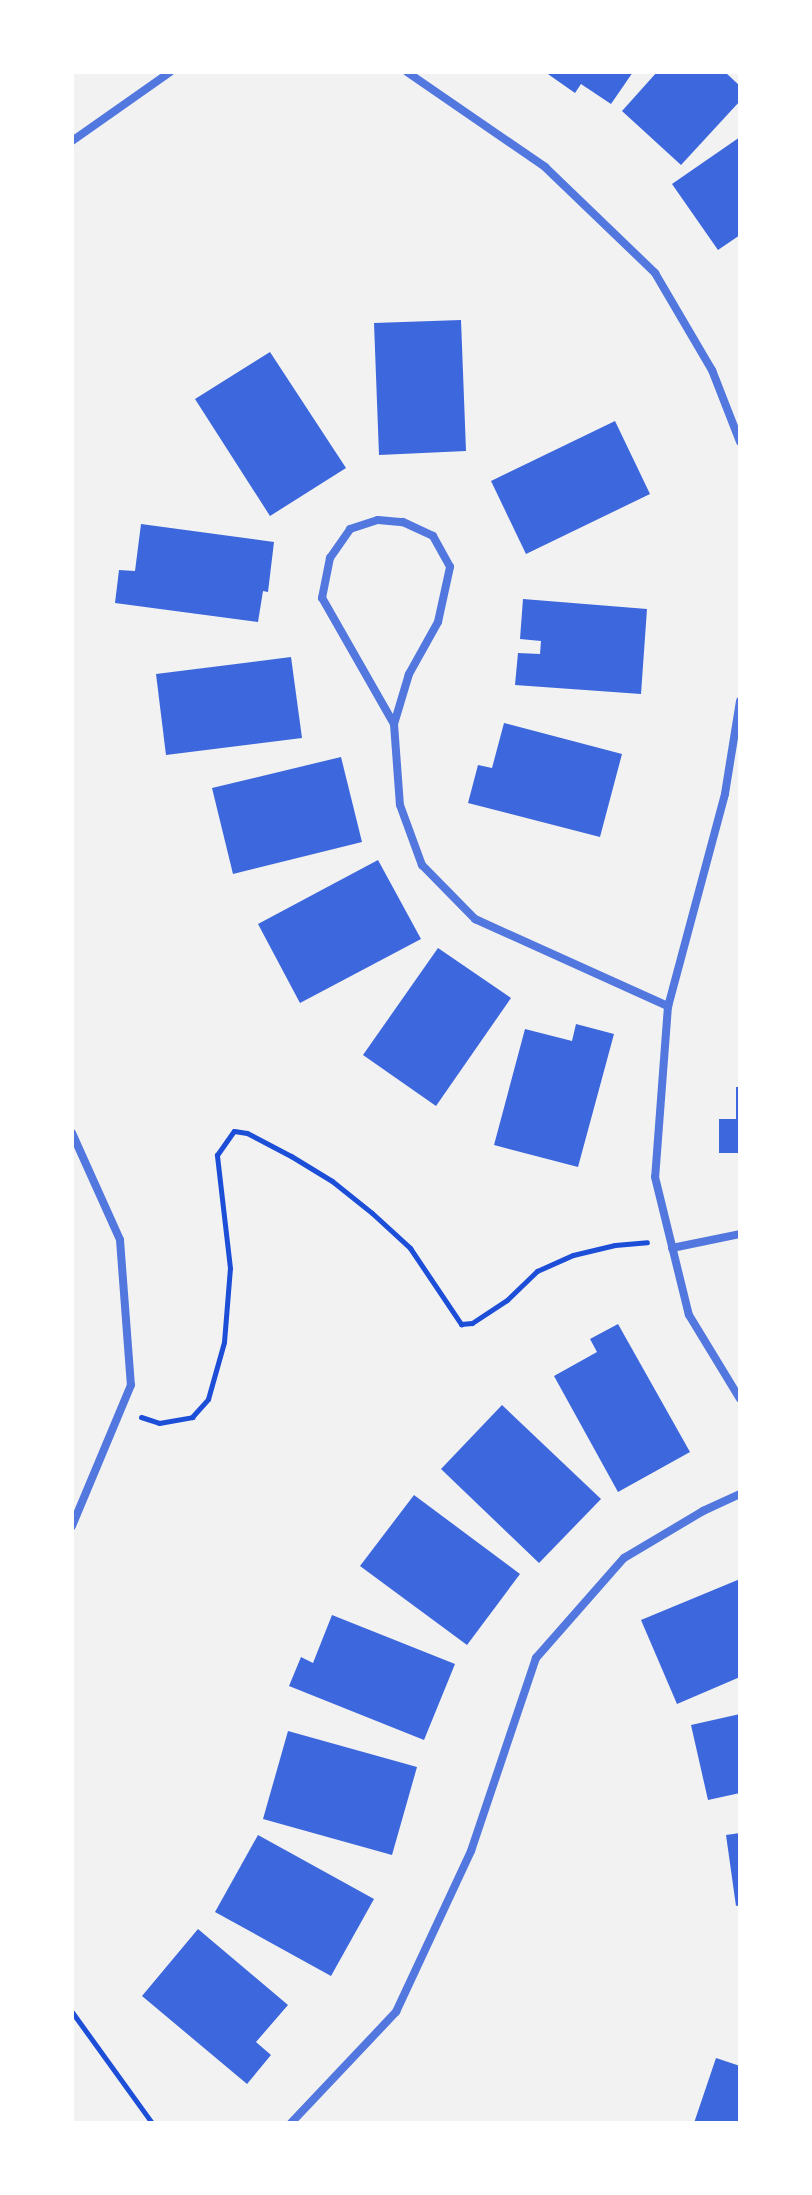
<!DOCTYPE html>
<html>
<head>
<meta charset="utf-8">
<style>
	body { margin:0 }
	#map { position:relative; width:812px; height:2195px; overflow:hidden; background:#f2f2f2; font-family:"DejaVu Sans",sans-serif }
	div>[style] { position:absolute }
	.building>* { inset:0; background:#3d67dc }
	.path>* { height:5px; margin:-2.5px; padding:0 2.5px; transform-origin:2.5px; border-radius:2.5px; background:#1d4ed8 }
	.minor>* { height:8px; margin:-4px; padding:0 4px; transform-origin:4px; border-radius:4px; background:#5277de }
	span { translate:-50% -50%; white-space:nowrap; text-align:center; line-height:1.15; -webkit-text-stroke:6px #fff; paint-order:stroke }
	.frame { position:absolute; inset:0; border:74px solid #fff; pointer-events:none }
</style>
</head>
<body>
<div id="map">
	<div class="building">
		<i style="clip-path:polygon(545px 72px,633px 72px,611px 104px,581px 84px,575px 93px)"></i>
		<i style="clip-path:polygon(657px 72px,725px 72px,740px 86px,740px 101px,681px 165px,622px 111px)"></i>
		<i style="clip-path:polygon(740px 137px,740px 235px,718px 250px,672px 184px)"></i>
		<i style="clip-path:polygon(461px 320px,466px 451px,379px 455px,374px 323px)"></i>
		<i style="clip-path:polygon(270px 352px,346px 468px,270px 516px,195px 399px)"></i>
		<i style="clip-path:polygon(615px 421px,650px 494px,526px 554px,491px 481px)"></i>
		<i style="clip-path:polygon(141px 524px,274px 542px,268px 592px,263px 591px,258px 622px,115px 603px,119px 570px,135px 571px)"></i>
		<i style="clip-path:polygon(523px 599px,647px 609px,641px 694px,515px 685px,518px 653px,540px 654px,541px 641px,520px 639px)"></i>
		<i style="clip-path:polygon(291px 657px,302px 738px,166px 755px,156px 674px)"></i>
		<i style="clip-path:polygon(504px 723px,622px 754px,600px 837px,468px 803px,478px 765px,492px 768px)"></i>
		<i style="clip-path:polygon(341px 757px,362px 842px,233px 874px,212px 788px)"></i>
		<i style="clip-path:polygon(378px 860px,421px 939px,300px 1003px,258px 924px)"></i>
		<i style="clip-path:polygon(438px 948px,511px 998px,436px 1106px,363px 1055px)"></i>
		<i style="clip-path:polygon(576px 1024px,614px 1034px,578px 1167px,494px 1145px,525px 1029px,572px 1041px)"></i>
		<i style="clip-path:polygon(736px 1087px,740px 1087px,740px 1153px,719px 1153px,719px 1119px,736px 1119px)"></i>
		<i style="clip-path:polygon(618px 1324px,690px 1452px,618px 1492px,554px 1376px,597px 1352px,590px 1339px)"></i>
		<i style="clip-path:polygon(502px 1405px,601px 1499px,539px 1563px,441px 1469px)"></i>
		<i style="clip-path:polygon(414px 1495px,520px 1574px,467px 1645px,360px 1566px)"></i>
		<i style="clip-path:polygon(740px 1579px,740px 1677px,677px 1704px,641px 1620px)"></i>
		<i style="clip-path:polygon(332px 1615px,455px 1664px,424px 1740px,289px 1686px,301px 1657px,313px 1663px)"></i>
		<i style="clip-path:polygon(740px 1714px,740px 1793px,708px 1800px,691px 1725px)"></i>
		<i style="clip-path:polygon(288px 1731px,417px 1767px,392px 1855px,263px 1819px)"></i>
		<i style="clip-path:polygon(740px 1833px,740px 1905px,736px 1906px,726px 1835px)"></i>
		<i style="clip-path:polygon(258px 1835px,374px 1899px,331px 1976px,215px 1912px)"></i>
		<i style="clip-path:polygon(198px 1929px,288px 2005px,256px 2042px,271px 2055px,247px 2084px,142px 1996px)"></i>
		<i style="clip-path:polygon(716px 2058px,740px 2066px,740px 2123px,694px 2123px)"></i>
	</div>
	<div class="path">
		<i style="left:141px;top:1417px;width:19px;rotate:18deg"></i>
		<i style="left:159px;top:1423px;width:34px;rotate:-10deg"></i>
		<i style="left:192px;top:1417px;width:24px;rotate:-48deg"></i>
		<i style="left:208px;top:1399px;width:59px;rotate:-74.3deg"></i>
		<i style="left:224px;top:1342px;width:74px;rotate:-85.4deg"></i>
		<i style="left:230px;top:1268px;width:114px;rotate:-96.6deg"></i>
		<i style="left:217px;top:1155px;width:29px;rotate:-55deg"></i>
		<i style="left:234px;top:1131px;width:13px;rotate:9deg"></i>
		<i style="left:247px;top:1133px;width:50px;rotate:27.6deg"></i>
		<i style="left:291px;top:1156px;width:48px;rotate:31.4deg"></i>
		<i style="left:332px;top:1181px;width:51px;rotate:38.7deg"></i>
		<i style="left:372px;top:1213px;width:52px;rotate:42.6deg"></i>
		<i style="left:410px;top:1248px;width:92px;rotate:56.1deg"></i>
		<i style="left:461px;top:1324px;width:11px;rotate:-5deg"></i>
		<i style="left:472px;top:1323px;width:42px;rotate:-33.3deg"></i>
		<i style="left:507px;top:1300px;width:42px;rotate:-44deg"></i>
		<i style="left:537px;top:1271px;width:39px;rotate:-24deg"></i>
		<i style="left:573px;top:1255px;width:43px;rotate:-13.4deg"></i>
		<i style="left:615px;top:1245px;width:32px;rotate:-5deg"></i>
		<i style="left:72px;top:2012px;width:137px;rotate:54.2deg"></i>
	</div>
	<div class="minor">
		<i style="left:407px;top:72px;width:168px;rotate:34.5deg"></i>
		<i style="left:545px;top:167px;width:153px;rotate:43.9deg"></i>
		<i style="left:655px;top:273px;width:113px;rotate:59.6deg"></i>
		<i style="left:712px;top:370px;width:77px;rotate:68.7deg"></i>
		<i style="left:72px;top:141px;width:120px;rotate:-35.1deg"></i>
		<i style="left:740px;top:701px;width:94px;rotate:99.2deg"></i>
		<i style="left:725px;top:794px;width:220px;rotate:105deg"></i>
		<i style="left:668px;top:1006px;width:171px;rotate:94.3deg"></i>
		<i style="left:655px;top:1177px;width:142px;rotate:76.2deg"></i>
		<i style="left:689px;top:1315px;width:98px;rotate:58.7deg"></i>
		<i style="left:394px;top:724px;width:145px;rotate:-119.7deg"></i>
		<i style="left:322px;top:598px;width:41px;rotate:-78.7deg"></i>
		<i style="left:330px;top:558px;width:35px;rotate:-55deg"></i>
		<i style="left:350px;top:529px;width:29px;rotate:-18deg"></i>
		<i style="left:378px;top:520px;width:25px;rotate:5deg"></i>
		<i style="left:403px;top:522px;width:33px;rotate:25deg"></i>
		<i style="left:433px;top:536px;width:35px;rotate:61deg"></i>
		<i style="left:450px;top:567px;width:56px;rotate:102.3deg"></i>
		<i style="left:438px;top:622px;width:60px;rotate:119.1deg"></i>
		<i style="left:409px;top:674px;width:52px;rotate:106.7deg"></i>
		<i style="left:394px;top:724px;width:81px;rotate:85.8deg"></i>
		<i style="left:400px;top:805px;width:64px;rotate:69.9deg"></i>
		<i style="left:422px;top:865px;width:76px;rotate:45.5deg"></i>
		<i style="left:475px;top:919px;width:212px;rotate:24.3deg"></i>
		<i style="left:72px;top:1133px;width:117px;rotate:65.8deg"></i>
		<i style="left:120px;top:1240px;width:145px;rotate:85.7deg"></i>
		<i style="left:131px;top:1385px;width:153px;rotate:112.7deg"></i>
		<i style="left:672px;top:1248px;width:69px;rotate:-11.6deg"></i>
		<i style="left:291px;top:2123px;width:153px;rotate:-46.6deg"></i>
		<i style="left:396px;top:2012px;width:178px;rotate:-65deg"></i>
		<i style="left:471px;top:1851px;width:204px;rotate:-71.4deg"></i>
		<i style="left:536px;top:1658px;width:133px;rotate:-48.7deg"></i>
		<i style="left:624px;top:1558px;width:92px;rotate:-30.7deg"></i>
		<i style="left:703px;top:1511px;width:41px;rotate:-24.7deg"></i>
	</div>
	<div class="frame"></div>
</div>
</body>
</html>
